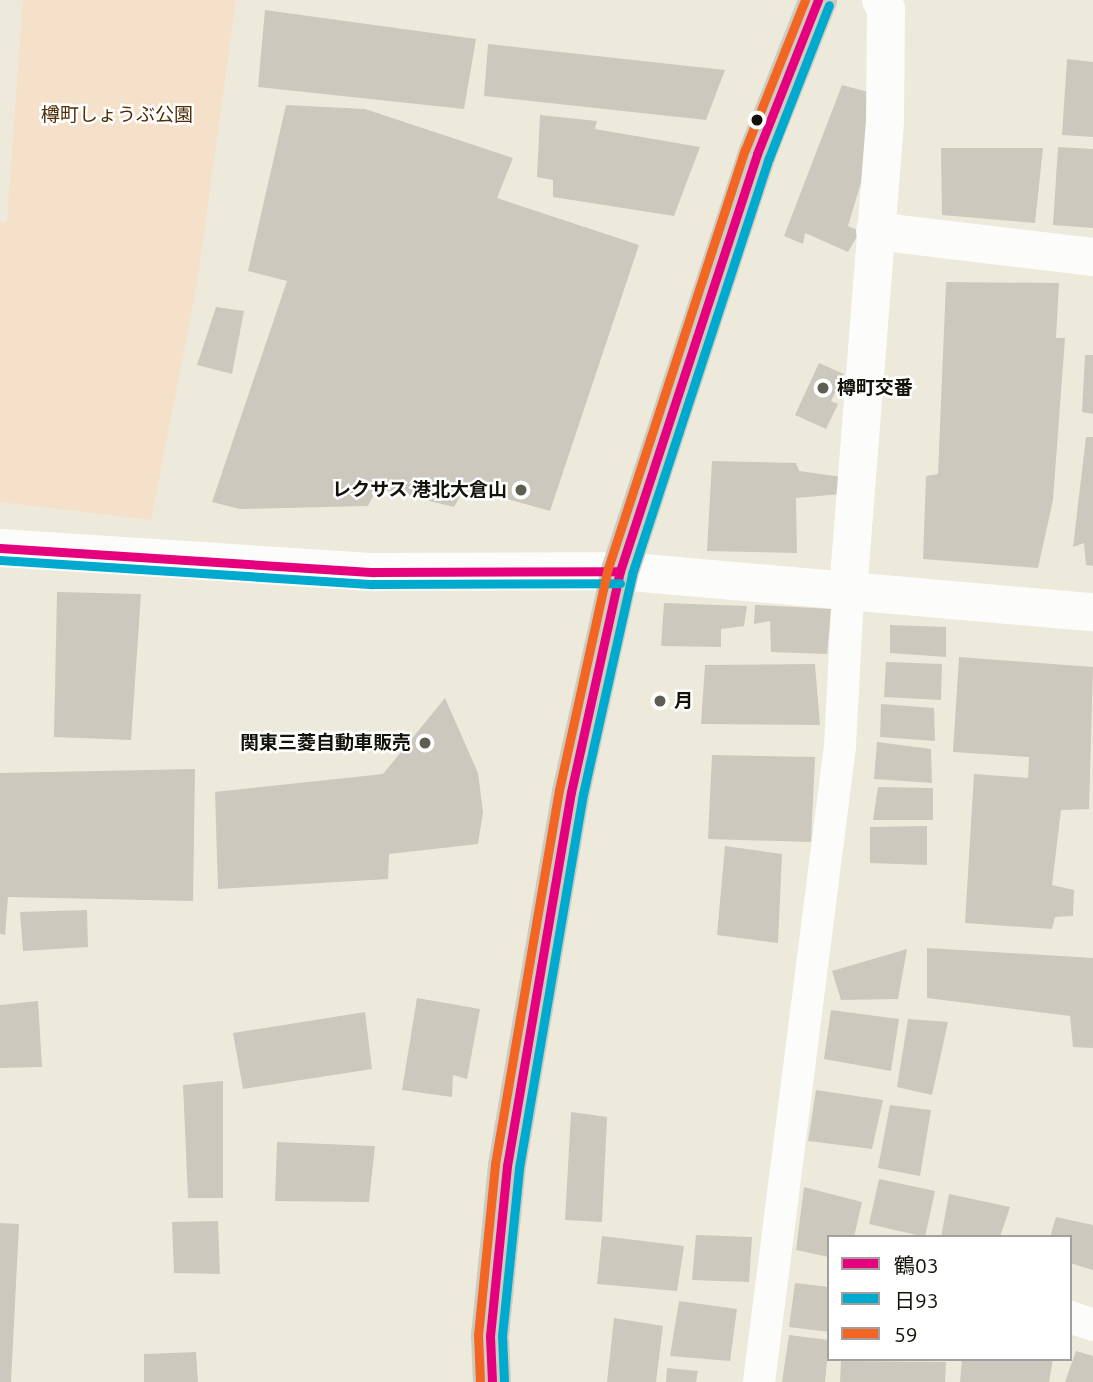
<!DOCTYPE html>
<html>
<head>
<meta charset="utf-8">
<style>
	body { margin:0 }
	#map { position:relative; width:1093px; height:1382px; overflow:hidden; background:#edeadb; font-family:Ubuntu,"Noto Sans JP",sans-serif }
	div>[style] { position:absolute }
	.green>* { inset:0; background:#f5e0c9 }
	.building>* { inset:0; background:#cdc8bd }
	.service>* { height:32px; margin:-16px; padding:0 16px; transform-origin:16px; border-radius:16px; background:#fcfcfa }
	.minor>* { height:38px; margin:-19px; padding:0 19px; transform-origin:19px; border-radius:19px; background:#fcfcfa }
	.tertiary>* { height:38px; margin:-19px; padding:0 19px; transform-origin:19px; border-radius:19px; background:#fcfcfa }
	.primary>* { height:38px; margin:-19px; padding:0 19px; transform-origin:19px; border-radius:19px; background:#cbcbc0 }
	.bus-1>* { height:9px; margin:-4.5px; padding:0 4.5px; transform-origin:4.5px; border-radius:4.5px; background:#e5007d }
	.bus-2>* { height:9px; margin:-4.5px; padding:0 4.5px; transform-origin:4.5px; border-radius:4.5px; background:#00a9ce }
	.bus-3>* { height:9px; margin:-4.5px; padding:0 4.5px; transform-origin:4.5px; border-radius:4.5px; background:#f26522 }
	.dots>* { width:19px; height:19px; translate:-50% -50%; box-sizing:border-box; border:4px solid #fff; border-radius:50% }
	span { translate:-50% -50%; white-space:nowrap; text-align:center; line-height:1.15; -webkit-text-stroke:5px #fff; paint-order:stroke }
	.park-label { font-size:19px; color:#502d06 }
	.poi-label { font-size:19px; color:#131209; font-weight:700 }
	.left { translate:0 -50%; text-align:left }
	.right { translate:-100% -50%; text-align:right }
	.legend { position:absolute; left:827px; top:1235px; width:245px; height:126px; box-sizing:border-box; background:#fff; border:2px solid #a1a09d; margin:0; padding:9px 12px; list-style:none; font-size:21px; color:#131209 }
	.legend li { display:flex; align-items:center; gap:14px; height:35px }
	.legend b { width:35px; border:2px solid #a1a09d }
</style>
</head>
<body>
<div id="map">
	<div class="green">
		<i style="clip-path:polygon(23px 0,236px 0,197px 284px,151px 520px,0 502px,0 222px,7px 221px)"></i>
	</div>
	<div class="building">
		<i style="clip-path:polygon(265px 10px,476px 39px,464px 109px,258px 87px)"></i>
		<i style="clip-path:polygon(488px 44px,725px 70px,706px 120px,484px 96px)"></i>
		<i style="clip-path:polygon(1067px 59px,1093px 62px,1093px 137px,1062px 135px)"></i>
		<i style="clip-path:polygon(842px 85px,872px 93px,869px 156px,848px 226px,860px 231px,848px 252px,805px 233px,803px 244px,784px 236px)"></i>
		<i style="clip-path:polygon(286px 105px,365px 109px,513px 158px,497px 198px,639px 245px,550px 511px,465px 487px,454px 507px,377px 488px,368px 506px,240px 509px,212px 502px,287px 281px,248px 271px)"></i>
		<i style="clip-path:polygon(540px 115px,597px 121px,595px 129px,700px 147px,674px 216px,553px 197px,553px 180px,537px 177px)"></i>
		<i style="clip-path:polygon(1058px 147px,1093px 149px,1093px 228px,1053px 225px)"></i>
		<i style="clip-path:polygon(941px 148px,1043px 148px,1035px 223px,942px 215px)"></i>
		<i style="clip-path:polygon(946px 282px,1059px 283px,1056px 338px,1065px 338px,1053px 500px,1038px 568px,923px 559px,926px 476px,938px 474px)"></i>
		<i style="clip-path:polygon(216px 307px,244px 311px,232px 374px,197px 365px)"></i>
		<i style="clip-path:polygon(1085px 355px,1093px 355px,1093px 414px,1082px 412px)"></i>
		<i style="clip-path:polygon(819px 363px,844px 374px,831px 401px,838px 404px,826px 429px,795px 415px)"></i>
		<i style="clip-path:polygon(1086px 437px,1093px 437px,1093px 566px,1086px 565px,1084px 543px,1073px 547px)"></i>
		<i style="clip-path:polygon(712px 461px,796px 463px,799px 471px,842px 477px,841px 494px,796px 498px,797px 553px,707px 551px)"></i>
		<i style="clip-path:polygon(57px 592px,141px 594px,131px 740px,54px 737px)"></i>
		<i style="clip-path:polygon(664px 603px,747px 606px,744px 626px,721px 629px,721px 647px,661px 646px)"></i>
		<i style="clip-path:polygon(755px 605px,831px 609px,827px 654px,771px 652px,770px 621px,754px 624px)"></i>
		<i style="clip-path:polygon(890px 625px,946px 627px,946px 657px,890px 653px)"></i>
		<i style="clip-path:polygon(959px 657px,1093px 667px,1089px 809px,1061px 810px,1052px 885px,1074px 890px,1073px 916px,1055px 917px,1052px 929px,965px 923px,974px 774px,1028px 778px,1029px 757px,953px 752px)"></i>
		<i style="clip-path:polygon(886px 662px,942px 664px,941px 700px,884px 697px)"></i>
		<i style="clip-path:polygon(815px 664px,820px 725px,701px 724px,705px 665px)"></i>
		<i style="clip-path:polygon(445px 698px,478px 773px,483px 812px,478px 844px,389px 854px,388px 879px,218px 889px,215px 792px,383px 774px)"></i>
		<i style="clip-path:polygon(881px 704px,934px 708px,935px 741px,880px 737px)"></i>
		<i style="clip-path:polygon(877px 742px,931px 749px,932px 783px,874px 779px)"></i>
		<i style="clip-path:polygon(712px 755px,815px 757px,811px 842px,708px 839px)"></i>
		<i style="clip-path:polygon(195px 769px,193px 901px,8px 897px,5px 935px,0 934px,0 773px)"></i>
		<i style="clip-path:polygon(878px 787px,933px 788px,933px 820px,873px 820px)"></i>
		<i style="clip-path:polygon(927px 826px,927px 865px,870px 863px,870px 827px)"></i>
		<i style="clip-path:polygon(725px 846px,782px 854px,778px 943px,717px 935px)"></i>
		<i style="clip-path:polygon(87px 910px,88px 947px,23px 951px,20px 912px)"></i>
		<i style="clip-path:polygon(927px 948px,1093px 958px,1093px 1048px,1073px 1047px,1070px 1016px,927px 998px)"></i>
		<i style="clip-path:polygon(907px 949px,898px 999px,841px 1000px,832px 971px)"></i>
		<i style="clip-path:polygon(417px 998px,480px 1009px,467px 1079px,453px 1075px,452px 1097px,402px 1090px)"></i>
		<i style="clip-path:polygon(38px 1001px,42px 1067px,0 1068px,0 1005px)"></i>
		<i style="clip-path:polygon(831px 1010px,899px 1019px,891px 1071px,824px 1059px)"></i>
		<i style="clip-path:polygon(365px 1012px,372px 1069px,243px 1089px,233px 1033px)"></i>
		<i style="clip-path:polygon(908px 1019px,948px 1022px,932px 1095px,897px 1087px)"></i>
		<i style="clip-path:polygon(223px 1081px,223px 1198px,188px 1198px,183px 1085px)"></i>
		<i style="clip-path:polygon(816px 1090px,883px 1100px,872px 1149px,808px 1141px)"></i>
		<i style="clip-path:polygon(890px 1105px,931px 1110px,920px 1176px,878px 1168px)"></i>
		<i style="clip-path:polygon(571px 1112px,607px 1117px,602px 1222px,565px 1220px)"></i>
		<i style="clip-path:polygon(277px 1142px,375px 1146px,369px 1202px,275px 1201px)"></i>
		<i style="clip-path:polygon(879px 1179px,935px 1191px,925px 1237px,869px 1224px)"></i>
		<i style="clip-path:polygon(804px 1187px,862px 1202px,854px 1237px,829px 1237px,829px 1257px,796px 1250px)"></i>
		<i style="clip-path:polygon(949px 1194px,1010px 1207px,1000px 1237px,941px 1237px)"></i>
		<i style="clip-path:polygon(1056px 1217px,1093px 1225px,1093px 1270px,1070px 1263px,1070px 1237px,1050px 1237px)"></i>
		<i style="clip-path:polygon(218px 1221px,220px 1274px,174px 1273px,172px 1222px)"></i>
		<i style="clip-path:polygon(0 1223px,19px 1224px,11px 1382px,0 1382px)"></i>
		<i style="clip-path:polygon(696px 1235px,752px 1237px,749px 1282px,692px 1280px)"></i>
		<i style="clip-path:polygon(602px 1236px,684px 1246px,677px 1291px,597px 1284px)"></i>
		<i style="clip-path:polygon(795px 1283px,829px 1287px,829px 1332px,789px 1327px)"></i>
		<i style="clip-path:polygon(679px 1301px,737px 1309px,730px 1361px,670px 1356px)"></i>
		<i style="clip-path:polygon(614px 1318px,663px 1326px,656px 1382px,607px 1382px)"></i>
		<i style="clip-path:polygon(789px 1335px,829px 1340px,825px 1382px,782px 1382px)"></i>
		<i style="clip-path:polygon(1076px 1351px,1093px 1356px,1093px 1382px,1065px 1382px)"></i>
		<i style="clip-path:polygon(196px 1352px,198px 1382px,144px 1382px,144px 1354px)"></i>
		<i style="clip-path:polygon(962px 1359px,1053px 1359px,1049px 1382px,960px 1382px)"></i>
		<i style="clip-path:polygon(841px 1361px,946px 1362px,945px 1382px,840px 1382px)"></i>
		<i style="clip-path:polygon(667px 1368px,698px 1371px,696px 1382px,666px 1382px)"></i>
	</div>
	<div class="service">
		<i style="left:1070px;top:1317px;width:24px;rotate:19deg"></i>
		<i style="left:759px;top:1382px;width:641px;rotate:-82.74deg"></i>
		<i style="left:840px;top:746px;width:155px;rotate:-87deg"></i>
	</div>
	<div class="minor">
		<i style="left:875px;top:231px;width:220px;rotate:6.8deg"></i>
		<i style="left:620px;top:571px;width:475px;rotate:5deg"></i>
		<i style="left:848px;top:591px;width:471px;rotate:-85.5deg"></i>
		<i style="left:885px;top:121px;width:112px;rotate:-89.5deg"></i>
		<i style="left:886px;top:9px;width:10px;rotate:-119deg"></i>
	</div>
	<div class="tertiary">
		<i style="left:0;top:548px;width:375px;rotate:3.7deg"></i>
		<i style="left:374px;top:572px;width:246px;rotate:-0.2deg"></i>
	</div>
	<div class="primary">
		<i style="left:492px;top:1382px;width:46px;rotate:-92.5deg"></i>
		<i style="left:490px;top:1336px;width:171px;rotate:-84.3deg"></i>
		<i style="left:507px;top:1166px;width:379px;rotate:-80.3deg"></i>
		<i style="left:571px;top:792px;width:226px;rotate:-77.5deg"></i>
		<i style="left:620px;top:571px;width:439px;rotate:-71.8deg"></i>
		<i style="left:757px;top:154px;width:166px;rotate:-68.4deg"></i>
	</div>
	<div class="bus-1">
		<i style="left:0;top:548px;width:375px;rotate:3.7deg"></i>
		<i style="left:374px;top:572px;width:246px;rotate:-0.2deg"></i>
		<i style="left:492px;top:1382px;width:46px;rotate:-92.5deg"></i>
		<i style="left:490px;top:1336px;width:171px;rotate:-84.3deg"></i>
		<i style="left:507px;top:1166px;width:379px;rotate:-80.3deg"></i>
		<i style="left:571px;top:792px;width:226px;rotate:-77.5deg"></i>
		<i style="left:620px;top:571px;width:439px;rotate:-71.8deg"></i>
		<i style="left:757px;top:154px;width:166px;rotate:-68.4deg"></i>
	</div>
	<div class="bus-2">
		<i style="left:0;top:560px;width:374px;rotate:3.7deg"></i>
		<i style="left:373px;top:584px;width:247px;rotate:-0.2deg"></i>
		<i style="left:504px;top:1381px;width:45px;rotate:-92.5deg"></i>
		<i style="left:502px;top:1336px;width:169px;rotate:-84.2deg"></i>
		<i style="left:519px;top:1168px;width:379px;rotate:-80.3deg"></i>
		<i style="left:583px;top:794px;width:225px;rotate:-77.4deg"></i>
		<i style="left:632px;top:574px;width:438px;rotate:-71.8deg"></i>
		<i style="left:769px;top:158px;width:164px;rotate:-68.6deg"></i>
	</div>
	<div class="bus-3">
		<i style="left:480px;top:1382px;width:47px;rotate:-92.4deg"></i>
		<i style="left:478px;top:1335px;width:172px;rotate:-84.3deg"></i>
		<i style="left:495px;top:1164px;width:379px;rotate:-80.3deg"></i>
		<i style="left:559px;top:790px;width:227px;rotate:-77.6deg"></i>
		<i style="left:608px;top:568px;width:440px;rotate:-71.9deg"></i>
		<i style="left:745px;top:150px;width:162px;rotate:-68.2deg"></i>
	</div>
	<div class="dots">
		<i style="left:757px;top:120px;background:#131209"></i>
		<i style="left:823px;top:388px;background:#5f5e52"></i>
		<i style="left:521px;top:490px;background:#5f5e52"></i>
		<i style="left:660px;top:701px;background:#5f5e52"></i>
		<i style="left:425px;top:743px;background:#5f5e52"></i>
	</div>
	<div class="park-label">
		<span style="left:117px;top:115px">樽町しょうぶ公園</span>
	</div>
	<div class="poi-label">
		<span class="left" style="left:837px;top:388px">樽町交番</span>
		<span class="right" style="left:507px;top:490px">レクサス 港北大倉山</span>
		<span class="left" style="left:674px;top:701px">月</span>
		<span class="right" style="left:411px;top:743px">関東三菱自動車販売</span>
	</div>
	<ul class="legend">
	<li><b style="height:9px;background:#e5007d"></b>鶴03</li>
	<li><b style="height:9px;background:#00a9ce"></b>日93</li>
	<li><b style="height:9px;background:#f26522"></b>59</li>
	</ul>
</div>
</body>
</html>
